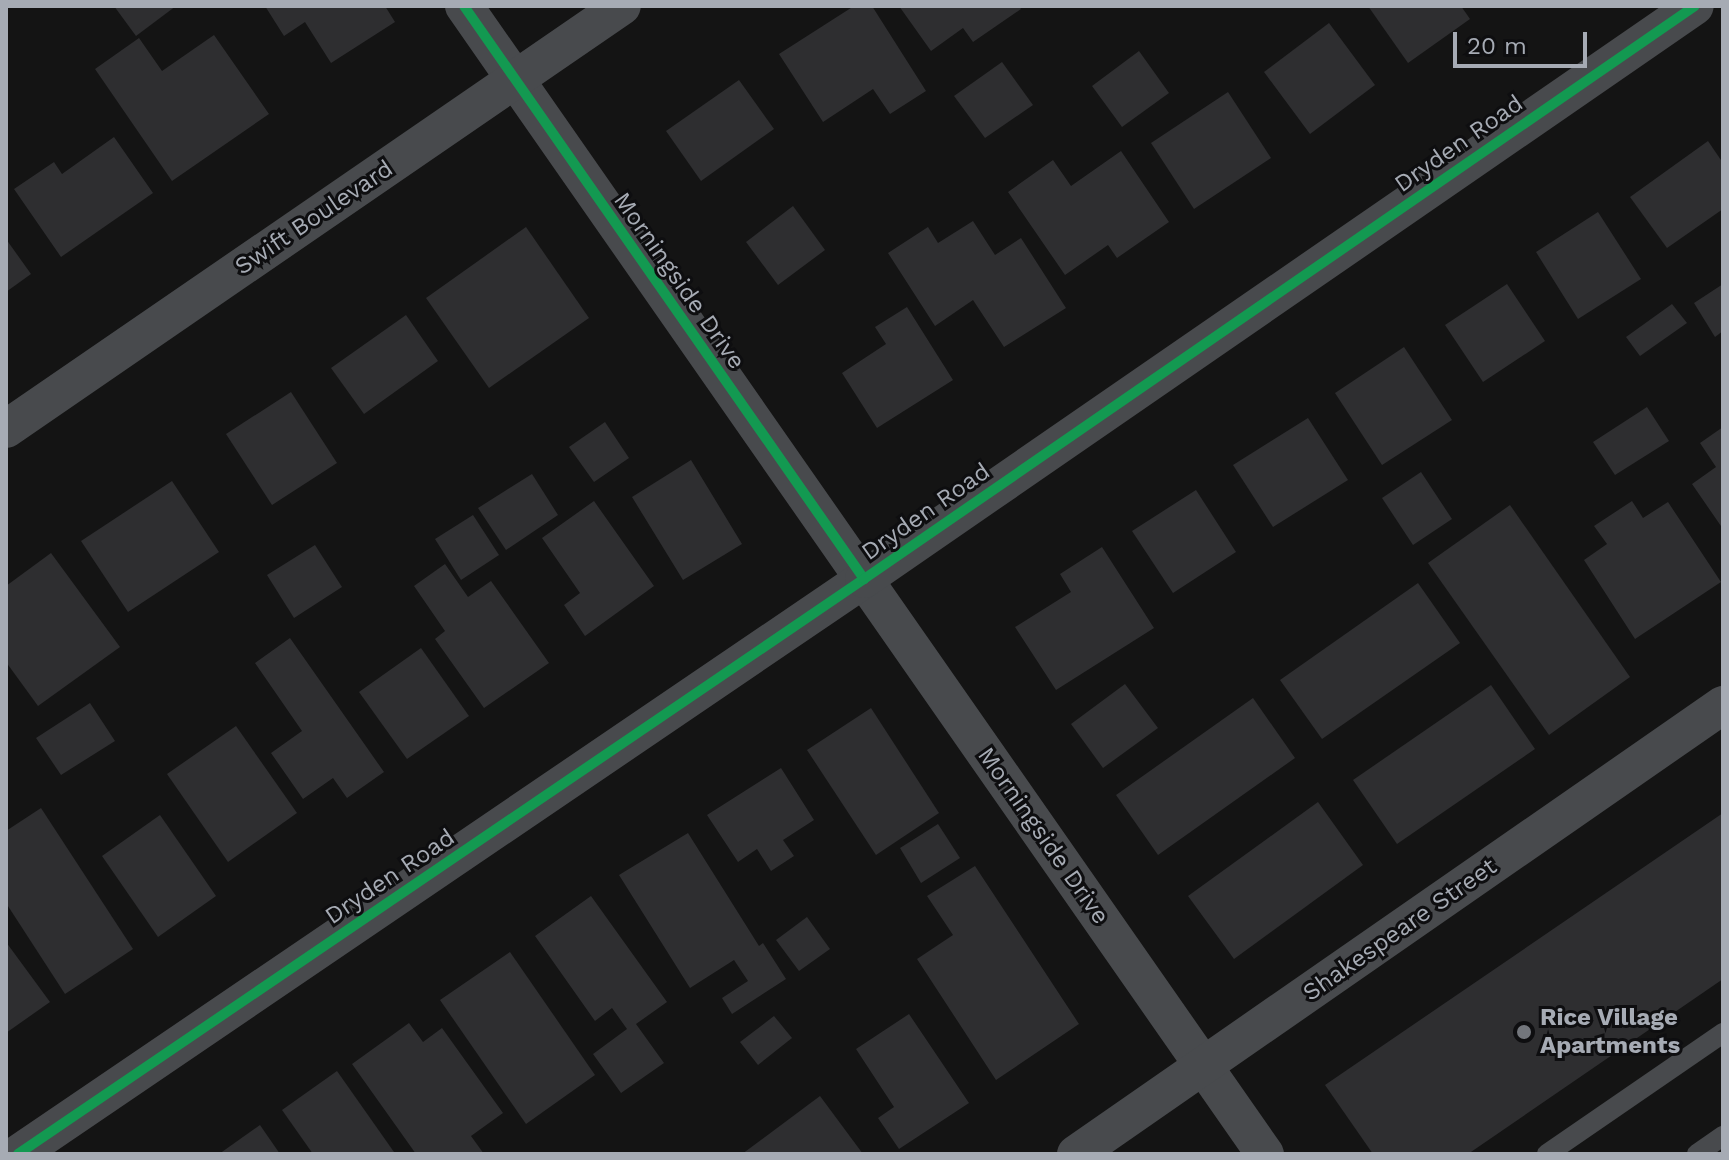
<!DOCTYPE html>
<html>
<head>
<meta charset="utf-8">
<style>
	body { margin:0 }
	#map { position:relative; width:1729px; height:1160px; overflow:hidden; background:#141414; font-family:"Work Sans",sans-serif }
	div>[style] { position:absolute }
	.building>* { inset:0; background:#2e2e30 }
	.service>* { height:20px; margin:-10px; padding:0 10px; transform-origin:10px; border-radius:10px; background:#484a4d }
	.minor>* { height:38px; margin:-19px; padding:0 19px; transform-origin:19px; border-radius:19px; background:#484a4d }
	.cycleway>* { height:10px; margin:-5px; padding:0 5px; transform-origin:5px; border-radius:5px; background:#139951 }
	.dots>* { width:22px; height:22px; translate:-50% -50%; box-sizing:border-box; border:4px solid #0e0e10; border-radius:50% }
	span { translate:-50% -50%; white-space:nowrap; text-align:center; line-height:1.15; -webkit-text-stroke:6px #0e0e10; paint-order:stroke }
	.street-label { font-size:24px; color:#a6abb4 }
	.poi-label { font-size:24px; color:#a6abb4; font-weight:700 }
	.left { translate:0 -50%; text-align:left }
	.frame { position:absolute; inset:0; border:8px solid #a6abb4; pointer-events:none }
	.scale { position:absolute; left:1453px; top:32px; width:134px; height:36px; box-sizing:border-box; border:4px solid #a6abb4; border-top:0; padding-left:10px; font-size:24px; line-height:28px; white-space:nowrap; color:#a6abb4; -webkit-text-stroke:6px #0e0e10; paint-order:stroke }
</style>
</head>
<body>
<div id="map">
	<div class="building">
		<i style="clip-path:polygon(114px 6px,176px 6px,136px 36px)"></i>
		<i style="clip-path:polygon(265px 6px,385px 6px,395px 22px,331px 63px,305px 22px,284px 36px)"></i>
		<i style="clip-path:polygon(854px 6px,872px 6px,926px 91px,890px 114px,873px 89px,823px 122px,779px 54px)"></i>
		<i style="clip-path:polygon(899px 6px,1019px 6px,1021px 9px,973px 42px,963px 28px,931px 51px)"></i>
		<i style="clip-path:polygon(1368px 6px,1461px 6px,1470px 19px,1408px 63px)"></i>
		<i style="clip-path:polygon(1329px 23px,1375px 85px,1310px 134px,1264px 72px)"></i>
		<i style="clip-path:polygon(214px 35px,269px 114px,172px 181px,95px 69px,139px 38px,162px 71px)"></i>
		<i style="clip-path:polygon(1139px 51px,1169px 93px,1122px 127px,1092px 86px)"></i>
		<i style="clip-path:polygon(1002px 62px,1033px 105px,985px 138px,954px 96px)"></i>
		<i style="clip-path:polygon(739px 80px,774px 129px,701px 181px,666px 131px)"></i>
		<i style="clip-path:polygon(1228px 92px,1271px 158px,1194px 209px,1151px 143px)"></i>
		<i style="clip-path:polygon(114px 137px,153px 193px,61px 257px,14px 189px,54px 162px,62px 174px)"></i>
		<i style="clip-path:polygon(1708px 141px,1723px 163px,1723px 209px,1667px 248px,1630px 197px)"></i>
		<i style="clip-path:polygon(1121px 151px,1169px 222px,1117px 258px,1108px 245px,1065px 275px,1008px 192px,1053px 160px,1071px 186px)"></i>
		<i style="clip-path:polygon(793px 206px,825px 250px,778px 285px,746px 242px)"></i>
		<i style="clip-path:polygon(1598px 212px,1641px 279px,1578px 319px,1536px 252px)"></i>
		<i style="clip-path:polygon(973px 221px,995px 255px,1021px 238px,1066px 308px,1004px 347px,973px 300px,935px 326px,888px 253px,928px 227px,938px 243px)"></i>
		<i style="clip-path:polygon(526px 227px,589px 318px,489px 388px,426px 298px)"></i>
		<i style="clip-path:polygon(6px 239px,31px 274px,6px 292px)"></i>
		<i style="clip-path:polygon(1507px 284px,1545px 341px,1483px 382px,1445px 325px)"></i>
		<i style="clip-path:polygon(1723px 284px,1723px 331px,1715px 337px,1694px 303px)"></i>
		<i style="clip-path:polygon(1672px 304px,1687px 323px,1640px 356px,1626px 337px)"></i>
		<i style="clip-path:polygon(907px 307px,953px 380px,877px 428px,842px 373px,886px 344px,875px 327px)"></i>
		<i style="clip-path:polygon(406px 315px,438px 361px,364px 414px,331px 368px)"></i>
		<i style="clip-path:polygon(1404px 347px,1452px 420px,1382px 465px,1335px 393px)"></i>
		<i style="clip-path:polygon(291px 392px,337px 463px,272px 505px,226px 434px)"></i>
		<i style="clip-path:polygon(1647px 407px,1669px 441px,1615px 475px,1593px 442px)"></i>
		<i style="clip-path:polygon(1308px 418px,1348px 480px,1273px 527px,1233px 465px)"></i>
		<i style="clip-path:polygon(605px 422px,629px 458px,594px 482px,569px 447px)"></i>
		<i style="clip-path:polygon(1723px 427px,1723px 529px,1692px 484px,1716px 467px,1700px 443px)"></i>
		<i style="clip-path:polygon(691px 460px,742px 544px,683px 580px,632px 497px)"></i>
		<i style="clip-path:polygon(1421px 472px,1452px 519px,1413px 545px,1382px 498px)"></i>
		<i style="clip-path:polygon(532px 474px,558px 515px,506px 550px,478px 508px)"></i>
		<i style="clip-path:polygon(172px 481px,219px 552px,128px 612px,81px 541px)"></i>
		<i style="clip-path:polygon(1196px 490px,1236px 552px,1173px 593px,1132px 531px)"></i>
		<i style="clip-path:polygon(594px 501px,654px 586px,585px 636px,564px 605px,580px 593px,542px 538px)"></i>
		<i style="clip-path:polygon(1632px 501px,1643px 518px,1668px 502px,1721px 582px,1635px 639px,1584px 560px,1607px 544px,1594px 526px)"></i>
		<i style="clip-path:polygon(1510px 505px,1630px 677px,1549px 735px,1428px 563px)"></i>
		<i style="clip-path:polygon(473px 515px,499px 555px,461px 580px,435px 539px)"></i>
		<i style="clip-path:polygon(315px 545px,342px 587px,294px 618px,267px 575px)"></i>
		<i style="clip-path:polygon(1102px 547px,1154px 628px,1056px 690px,1015px 627px,1071px 592px,1060px 574px)"></i>
		<i style="clip-path:polygon(51px 553px,120px 647px,38px 706px,6px 662px,6px 586px)"></i>
		<i style="clip-path:polygon(445px 564px,468px 597px,491px 581px,549px 663px,484px 708px,435px 639px,445px 631px,414px 586px)"></i>
		<i style="clip-path:polygon(1418px 583px,1460px 643px,1322px 739px,1280px 680px)"></i>
		<i style="clip-path:polygon(290px 638px,384px 772px,347px 798px,333px 778px,303px 799px,271px 753px,302px 731px,255px 663px)"></i>
		<i style="clip-path:polygon(421px 648px,469px 716px,407px 759px,359px 692px)"></i>
		<i style="clip-path:polygon(1125px 684px,1158px 728px,1103px 768px,1071px 724px)"></i>
		<i style="clip-path:polygon(1491px 685px,1535px 749px,1397px 844px,1353px 780px)"></i>
		<i style="clip-path:polygon(1253px 698px,1295px 758px,1158px 855px,1116px 795px)"></i>
		<i style="clip-path:polygon(90px 703px,115px 741px,61px 775px,36px 738px)"></i>
		<i style="clip-path:polygon(871px 708px,939px 813px,876px 855px,807px 750px)"></i>
		<i style="clip-path:polygon(236px 726px,297px 813px,228px 862px,167px 774px)"></i>
		<i style="clip-path:polygon(781px 768px,814px 820px,783px 840px,794px 856px,771px 871px,757px 849px,738px 862px,707px 815px)"></i>
		<i style="clip-path:polygon(1318px 802px,1363px 865px,1234px 959px,1188px 896px)"></i>
		<i style="clip-path:polygon(41px 808px,133px 949px,65px 994px,6px 903px,6px 831px)"></i>
		<i style="clip-path:polygon(1723px 813px,1723px 979px,1468px 1154px,1373px 1154px,1325px 1085px)"></i>
		<i style="clip-path:polygon(160px 815px,216px 896px,158px 937px,102px 856px)"></i>
		<i style="clip-path:polygon(938px 824px,960px 858px,921px 883px,900px 848px)"></i>
		<i style="clip-path:polygon(688px 833px,759px 946px,763px 943px,786px 979px,732px 1014px,722px 998px,748px 981px,734px 960px,690px 988px,619px 875px)"></i>
		<i style="clip-path:polygon(975px 866px,1079px 1024px,996px 1080px,917px 959px,953px 935px,927px 896px)"></i>
		<i style="clip-path:polygon(591px 896px,667px 1002px,636px 1024px,664px 1063px,621px 1093px,593px 1054px,627px 1029px,612px 1008px,595px 1021px,535px 936px)"></i>
		<i style="clip-path:polygon(807px 917px,830px 949px,799px 971px,776px 940px)"></i>
		<i style="clip-path:polygon(6px 942px,50px 1002px,6px 1033px)"></i>
		<i style="clip-path:polygon(510px 952px,595px 1075px,526px 1124px,440px 1000px)"></i>
		<i style="clip-path:polygon(909px 1014px,969px 1103px,899px 1149px,878px 1118px,894px 1107px,856px 1049px)"></i>
		<i style="clip-path:polygon(774px 1016px,792px 1038px,758px 1065px,740px 1042px)"></i>
		<i style="clip-path:polygon(409px 1023px,423px 1042px,442px 1028px,503px 1113px,471px 1136px,484px 1154px,416px 1154px,352px 1064px)"></i>
		<i style="clip-path:polygon(337px 1071px,394px 1152px,390px 1154px,313px 1154px,282px 1110px)"></i>
		<i style="clip-path:polygon(820px 1096px,863px 1154px,742px 1154px)"></i>
		<i style="clip-path:polygon(260px 1125px,280px 1154px,219px 1154px)"></i>
	</div>
	<div class="service">
		<i style="left:1547px;top:1154px;width:214px;rotate:-34.5deg"></i>
		<i style="left:1697px;top:1154px;width:32px;rotate:-35deg"></i>
	</div>
	<div class="minor">
		<i style="left:464px;top:6px;width:1400px;rotate:55.1deg"></i>
		<i style="left:6px;top:429px;width:747px;rotate:-34.48deg"></i>
		<i style="left:18px;top:1154px;width:1023px;rotate:-34.2deg"></i>
		<i style="left:864px;top:579px;width:1009px;rotate:-34.59deg"></i>
		<i style="left:1076px;top:1154px;width:788px;rotate:-34.76deg"></i>
	</div>
	<div class="cycleway">
		<i style="left:464px;top:6px;width:699px;rotate:55.08deg"></i>
		<i style="left:18px;top:1154px;width:1023px;rotate:-34.2deg"></i>
		<i style="left:864px;top:579px;width:1009px;rotate:-34.59deg"></i>
	</div>
	<div class="dots">
		<i style="left:1524px;top:1032px;background:#73767c"></i>
	</div>
	<div class="street-label">
		<span style="left:1459px;top:144px;rotate:-35deg">Dryden Road</span>
		<span style="left:314px;top:218px;rotate:-34deg">Swift Boulevard</span>
		<span style="left:679px;top:281px;rotate:55deg">Morningside Drive</span>
		<span style="left:926px;top:512px;rotate:-35deg">Dryden Road</span>
		<span style="left:1043px;top:836px;rotate:55deg">Morningside Drive</span>
		<span style="left:390px;top:877px;rotate:-34deg">Dryden Road</span>
		<span style="left:1400px;top:930px;rotate:-35deg">Shakespeare Street</span>
	</div>
	<div class="poi-label">
		<span class="left" style="left:1540px;top:1032px">Rice Village<br>Apartments</span>
	</div>
	<div class="frame"></div>
	<div class="scale">20 m</div>
</div>
</body>
</html>
